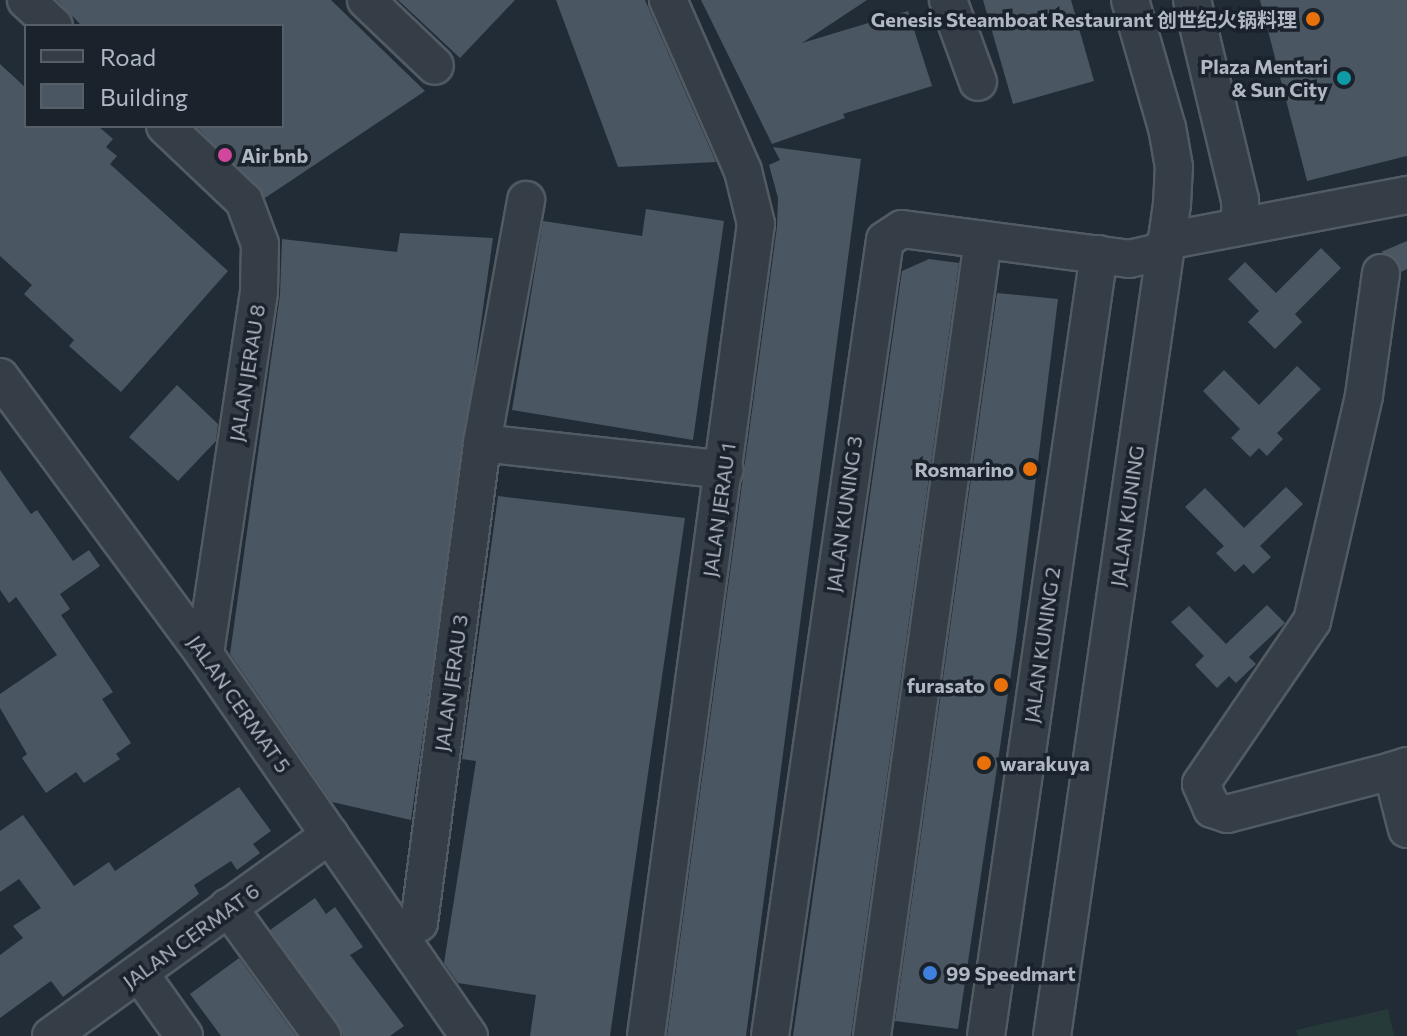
<!DOCTYPE html>
<html>
<head>
<meta charset="utf-8">
<style>
	body { margin:0 }
	#map { position:relative; width:1407px; height:1036px; overflow:hidden; background:#222c36; font-family:Commissioner,"Noto Sans SC",sans-serif }
	div>[style] { position:absolute }
	.green>* { inset:0; background:#263a39 }
	.building>* { inset:0; background:#4a5662 }
	.roads { filter:drop-shadow(2px 0 #525b64) drop-shadow(-2px 0 #525b64) drop-shadow(0 2px #525b64) drop-shadow(0 -2px #525b64) }
	.minor>* { height:36px; margin:-18px; padding:0 18px; transform-origin:18px; border-radius:18px; background:#353d47 }
	.dots>* { width:22px; height:22px; translate:-50% -50%; box-sizing:border-box; border:4px solid #1a222b; border-radius:50% }
	span { translate:-50% -50%; white-space:nowrap; text-align:center; line-height:1.15; -webkit-text-stroke:7px #1a222b; paint-order:stroke }
	.poi-label { font-size:20px; color:#afb8c3; font-weight:700 }
	.right { translate:-100% -50%; text-align:right }
	.left { translate:0 -50%; text-align:left }
	.street-label { font-size:20px; color:#afb8c3 }
	.legend { position:absolute; left:24px; top:24px; width:260px; height:104px; box-sizing:border-box; background:#1a222b; border:2px solid #565e68; margin:0; padding:10px 14px; list-style:none; font-size:24px; color:#afb8c3 }
	.legend li { display:flex; align-items:center; gap:16px; height:40px }
	.legend b { width:40px; border:2px solid #565e68 }
</style>
</head>
<body>
<div id="map">
	<div class="green">
		<i style="clip-path:polygon(1388px 1009px,1394px 1036px,1298px 1036px,1296px 1030px)"></i>
	</div>
	<div class="building">
		<i style="clip-path:polygon(57px 0,331px 0,425px 91px,265px 198px,196px 126px,282px 126px,282px 26px,82px 26px)"></i>
		<i style="clip-path:polygon(398px 0,515px 0,460px 58px)"></i>
		<i style="clip-path:polygon(556px 0,645px 0,716px 162px,618px 167px)"></i>
		<i style="clip-path:polygon(701px 0,867px 0,802px 43px,908px 11px,932px 86px,843px 114px,845px 118px,772px 144px)"></i>
		<i style="clip-path:polygon(983px 0,1071px 0,1094px 81px,1013px 104px)"></i>
		<i style="clip-path:polygon(1260px 0,1407px 0,1407px 156px,1307px 181px)"></i>
		<i style="clip-path:polygon(0 64px,26px 88px,26px 126px,98px 126px,113px 139px,106px 147px,117px 156px,110px 164px,228px 271px,121px 392px,69px 346px,74px 340px,24px 294px,32px 285px,0 256px)"></i>
		<i style="clip-path:polygon(773px 147px,861px 159px,746px 1036px,667px 1036px,777px 227px,778px 198px,769px 165px,780px 160px)"></i>
		<i style="clip-path:polygon(646px 209px,724px 221px,693px 440px,512px 410px,543px 221px,642px 236px)"></i>
		<i style="clip-path:polygon(400px 233px,493px 238px,411px 820px,332px 802px,230px 654px,280px 295px,282px 239px,397px 252px)"></i>
		<i style="clip-path:polygon(1407px 241px,1407px 269px,1401px 272px,1394px 257px,1381px 252px)"></i>
		<i style="clip-path:polygon(1321px 248px,1341px 268px,1295px 314px,1302px 322px,1275px 349px,1248px 322px,1259px 311px,1228px 279px,1245px 262px,1276px 293px)"></i>
		<i style="clip-path:polygon(929px 259px,959px 263px,851px 1036px,793px 1036px,902px 271px)"></i>
		<i style="clip-path:polygon(997px 293px,1058px 299px,1016px 640px,958px 1029px,895px 1021px)"></i>
		<i style="clip-path:polygon(1297px 366px,1321px 389px,1277px 433px,1283px 439px,1267px 456px,1259px 448px,1250px 457px,1231px 438px,1240px 429px,1203px 391px,1224px 370px,1259px 405px)"></i>
		<i style="clip-path:polygon(177px 385px,218px 424px,216px 441px,178px 481px,129px 437px)"></i>
		<i style="clip-path:polygon(0 470px,31px 514px,37px 510px,73px 561px,89px 550px,100px 566px,60px 594px,70px 609px,61px 615px,113px 692px,102px 699px,131px 743px,116px 754px,120px 759px,84px 783px,76px 772px,46px 793px,22px 758px,27px 754px,0 708px,0 694px,57px 655px,16px 597px,9px 603px,0 590px)"></i>
		<i style="clip-path:polygon(1286px 487px,1303px 504px,1260px 546px,1271px 557px,1253px 574px,1244px 564px,1235px 572px,1216px 553px,1224px 546px,1185px 507px,1205px 488px,1244px 528px)"></i>
		<i style="clip-path:polygon(498px 496px,685px 518px,610px 1036px,530px 1036px,536px 995px,458px 983px,444px 963px,476px 761px,462px 759px)"></i>
		<i style="clip-path:polygon(1267px 605px,1285px 623px,1249px 657px,1256px 664px,1236px 683px,1229px 676px,1217px 688px,1195px 665px,1204px 656px,1171px 622px,1189px 606px,1226px 644px)"></i>
		<i style="clip-path:polygon(239px 787px,271px 831px,253px 844px,260px 853px,237px 870px,231px 861px,194px 885px,199px 894px,63px 997px,51px 981px,0 1018px,0 955px,23px 938px,13px 926px,41px 908px,19px 879px,0 892px,0 831px,23px 815px,74px 886px,109px 862px,115px 871px)"></i>
		<i style="clip-path:polygon(315px 898px,326px 914px,335px 907px,363px 947px,350px 955px,404px 1026px,390px 1036px,343px 1036px,270px 930px)"></i>
		<i style="clip-path:polygon(239px 958px,296px 1036px,221px 1036px,190px 994px)"></i>
	</div>
	<div class="roads">
		<div class="minor">
			<i style="left:26px;top:0;width:38px;rotate:43deg"></i>
			<i style="left:366px;top:0;width:95px;rotate:43.7deg"></i>
			<i style="left:948px;top:0;width:87px;rotate:69.9deg"></i>
			<i style="left:1192px;top:0;width:206px;rotate:76.5deg"></i>
			<i style="left:1240px;top:200px;width:26px;rotate:88deg"></i>
			<i style="left:165px;top:126px;width:109px;rotate:43.5deg"></i>
			<i style="left:244px;top:201px;width:46px;rotate:69.6deg"></i>
			<i style="left:260px;top:244px;width:48px;rotate:91.2deg"></i>
			<i style="left:259px;top:292px;width:367px;rotate:98.5deg"></i>
			<i style="left:1166px;top:241px;width:245px;rotate:-10.8deg"></i>
			<i style="left:1381px;top:273px;width:124px;rotate:97.9deg"></i>
			<i style="left:1364px;top:396px;width:231px;rotate:103deg"></i>
			<i style="left:1312px;top:621px;width:197px;rotate:124.3deg"></i>
			<i style="left:1201px;top:784px;width:27px;rotate:66deg"></i>
			<i style="left:1212px;top:809px;width:16px;rotate:18deg"></i>
			<i style="left:1227px;top:814px;width:171px;rotate:-14.6deg"></i>
			<i style="left:0;top:377px;width:345px;rotate:53.6deg"></i>
			<i style="left:205px;top:655px;width:464px;rotate:55.3deg"></i>
			<i style="left:482px;top:443px;width:244px;rotate:6.3deg"></i>
			<i style="left:1407px;top:766px;width:16px;rotate:162deg"></i>
			<i style="left:1392px;top:771px;width:60px;rotate:75.5deg"></i>
			<i style="left:228px;top:907px;width:160px;rotate:53.9deg"></i>
			<i style="left:419px;top:923px;width:484px;rotate:-82.5deg"></i>
			<i style="left:482px;top:443px;width:247px;rotate:-79.7deg"></i>
			<i style="left:140px;top:974px;width:76px;rotate:54.6deg"></i>
			<i style="left:51px;top:1036px;width:344px;rotate:-35.8deg"></i>
			<i style="left:646px;top:1036px;width:819px;rotate:-82.29deg"></i>
			<i style="left:756px;top:224px;width:55px;rotate:-103.8deg"></i>
			<i style="left:743px;top:171px;width:187px;rotate:-113.7deg"></i>
			<i style="left:770px;top:1036px;width:804px;rotate:-81.78deg"></i>
			<i style="left:885px;top:240px;width:20px;rotate:-33deg"></i>
			<i style="left:902px;top:229px;width:229px;rotate:7.5deg"></i>
			<i style="left:1129px;top:259px;width:37px;rotate:-13deg"></i>
			<i style="left:872px;top:1036px;width:804px;rotate:-82.06deg"></i>
			<i style="left:986px;top:1036px;width:790px;rotate:-81.78deg"></i>
			<i style="left:1052px;top:1036px;width:841px;rotate:-81.79deg"></i>
			<i style="left:1172px;top:204px;width:37px;rotate:-87deg"></i>
			<i style="left:1174px;top:167px;width:40px;rotate:-100deg"></i>
			<i style="left:1167px;top:128px;width:133px;rotate:-106.1deg"></i>
		</div>
	</div>
	<div class="dots">
		<i style="left:1313px;top:19px;background:#e8710a"></i>
		<i style="left:1344px;top:78px;background:#0f9aa8"></i>
		<i style="left:225px;top:155px;background:#d1479c"></i>
		<i style="left:1030px;top:469px;background:#e8710a"></i>
		<i style="left:1001px;top:685px;background:#e8710a"></i>
		<i style="left:984px;top:763px;background:#e8710a"></i>
		<i style="left:930px;top:973px;background:#3f7fe0"></i>
	</div>
	<div class="poi-label">
		<span class="right" style="left:1297px;top:19px">Genesis Steamboat Restaurant 创世纪火锅料理</span>
		<span class="right" style="left:1328px;top:78px">Plaza Mentari<br>&amp; Sun City</span>
		<span class="left" style="left:241px;top:155px">Air bnb</span>
		<span class="right" style="left:1014px;top:469px">Rosmarino</span>
		<span class="right" style="left:985px;top:685px">furasato</span>
		<span class="left" style="left:1000px;top:763px">warakuya</span>
		<span class="left" style="left:946px;top:973px">99 Speedmart</span>
	</div>
	<div class="street-label">
		<span style="left:247px;top:373px;rotate:-81deg">JALAN JERAU 8</span>
		<span style="left:719px;top:510px;rotate:-82deg">JALAN JERAU 1</span>
		<span style="left:844px;top:514px;rotate:-82deg">JALAN KUNING 3</span>
		<span style="left:1127px;top:516px;rotate:-82deg">JALAN KUNING</span>
		<span style="left:1042px;top:645px;rotate:-82deg">JALAN KUNING 2</span>
		<span style="left:451px;top:683px;rotate:-82deg">JALAN JERAU 3</span>
		<span style="left:239px;top:704px;rotate:55deg">JALAN CERMAT 5</span>
		<span style="left:191px;top:936px;rotate:-36deg">JALAN CERMAT 6</span>
	</div>
	<ul class="legend">
	<li><b style="height:10px;background:#353d47"></b>Road</li>
	<li><b style="height:22px;background:#4a5662"></b>Building</li>
	</ul>
</div>
</body>
</html>
